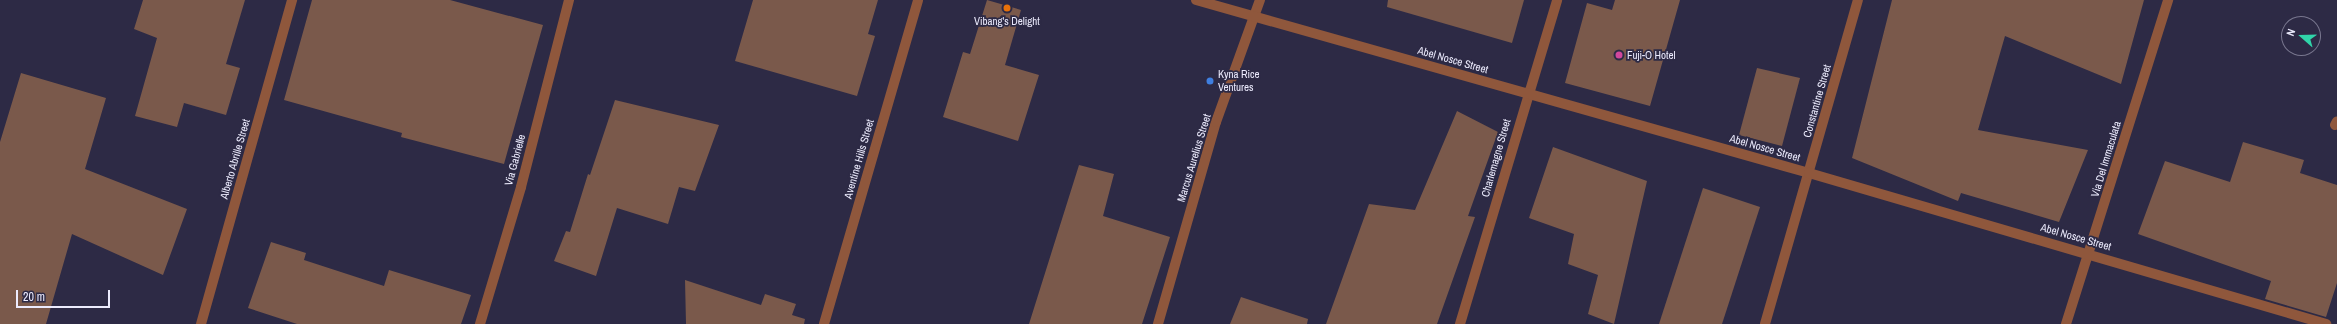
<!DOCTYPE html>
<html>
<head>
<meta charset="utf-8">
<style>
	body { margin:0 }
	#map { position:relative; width:2337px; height:324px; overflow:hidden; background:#2d2a45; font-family:"Archivo Narrow",sans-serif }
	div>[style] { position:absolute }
	.building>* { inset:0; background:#7a594b }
	.minor>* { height:10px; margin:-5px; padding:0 5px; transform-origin:5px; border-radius:5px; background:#8f573c }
	.tertiary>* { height:10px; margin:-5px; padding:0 5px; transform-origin:5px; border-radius:5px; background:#8f573c }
	.dots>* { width:11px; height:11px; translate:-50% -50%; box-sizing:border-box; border:2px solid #2d2a45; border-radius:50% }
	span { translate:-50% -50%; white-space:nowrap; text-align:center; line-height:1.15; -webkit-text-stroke:3.5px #2d2a45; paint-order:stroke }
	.poi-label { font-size:11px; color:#ecebfd }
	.left { translate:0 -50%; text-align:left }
	.street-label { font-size:11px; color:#ecebfd }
	.north { position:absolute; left:2281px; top:16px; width:40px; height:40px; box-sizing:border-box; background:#2d2a45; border:1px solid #79778f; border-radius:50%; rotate:290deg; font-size:11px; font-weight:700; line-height:16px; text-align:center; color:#ecebfd }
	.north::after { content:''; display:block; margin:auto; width:14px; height:18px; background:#30d4a9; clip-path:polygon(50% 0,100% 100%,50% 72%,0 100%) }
	.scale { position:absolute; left:16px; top:290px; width:94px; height:18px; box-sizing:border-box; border:2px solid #ecebfd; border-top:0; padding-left:5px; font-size:12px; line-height:14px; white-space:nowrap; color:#ecebfd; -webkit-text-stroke:3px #2d2a45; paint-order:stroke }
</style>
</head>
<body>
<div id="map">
	<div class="building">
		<i style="clip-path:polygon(143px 0,245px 0,226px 64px,240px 68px,226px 115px,184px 103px,177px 127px,135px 116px,157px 38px,134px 29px)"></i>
		<i style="clip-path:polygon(312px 0,450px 0,543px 25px,504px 164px,401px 137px,402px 133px,284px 100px)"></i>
		<i style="clip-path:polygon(753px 0,878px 0,868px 34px,875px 36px,857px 96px,735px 61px)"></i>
		<i style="clip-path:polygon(987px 0,1021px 10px,1005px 65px,1039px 75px,1018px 141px,943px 117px,963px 52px,970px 54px)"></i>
		<i style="clip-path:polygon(1388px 0,1524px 0,1512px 43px,1387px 7px)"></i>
		<i style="clip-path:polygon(1615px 0,1680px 0,1650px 106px,1565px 83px,1587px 3px,1612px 10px)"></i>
		<i style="clip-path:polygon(1892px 0,2144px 0,2121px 84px,2005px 36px,1978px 130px,2088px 150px,2059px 222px,1961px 193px,1958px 201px,1852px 158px)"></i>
		<i style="clip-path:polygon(1757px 68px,1800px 78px,1782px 146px,1739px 135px)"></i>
		<i style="clip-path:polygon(21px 73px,106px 98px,85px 169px,187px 209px,163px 275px,72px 234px,46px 324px,0 324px,0 142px)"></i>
		<i style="clip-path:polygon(615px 100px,719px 125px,695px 191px,679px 187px,668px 224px,617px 208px,596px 276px,554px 261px,566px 231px,570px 232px,588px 174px,590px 175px)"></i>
		<i style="clip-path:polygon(1457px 111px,1498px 132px,1468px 216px,1475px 217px,1437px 324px,1326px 324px,1369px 204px,1415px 210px)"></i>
		<i style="clip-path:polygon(2243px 142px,2304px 160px,2300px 173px,2337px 185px,2337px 283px,2326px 317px,2265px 299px,2271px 281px,2138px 234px,2165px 161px,2230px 182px)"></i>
		<i style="clip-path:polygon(1553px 147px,1647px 181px,1614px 324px,1588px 314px,1598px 275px,1568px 264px,1574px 234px,1529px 218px)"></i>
		<i style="clip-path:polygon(1079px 165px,1114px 174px,1103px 216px,1170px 237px,1142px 324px,1029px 324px)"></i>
		<i style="clip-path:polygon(1703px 188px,1760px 207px,1722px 324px,1659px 324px)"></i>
		<i style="clip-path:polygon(271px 242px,306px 253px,304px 260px,384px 286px,389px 270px,471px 295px,461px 324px,297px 324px,248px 308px)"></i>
		<i style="clip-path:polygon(685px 280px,761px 305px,765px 294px,796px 304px,792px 315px,805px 319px,804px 324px,686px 324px)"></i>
		<i style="clip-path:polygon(1241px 297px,1308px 319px,1307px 324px,1230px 324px)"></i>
	</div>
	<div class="minor">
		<i style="left:2335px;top:125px;width:4px;rotate:-63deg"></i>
		<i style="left:201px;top:324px;width:337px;rotate:-74.3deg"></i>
		<i style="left:480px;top:324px;width:143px;rotate:-73.3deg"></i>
		<i style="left:521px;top:187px;width:193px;rotate:-75.6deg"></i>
		<i style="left:1158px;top:324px;width:210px;rotate:-74deg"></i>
		<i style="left:1216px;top:122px;width:130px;rotate:-70.2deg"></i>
		<i style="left:1460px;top:324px;width:338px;rotate:-73.3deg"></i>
		<i style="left:1765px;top:324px;width:337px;rotate:-74deg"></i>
		<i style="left:2066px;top:324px;width:340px;rotate:-72.5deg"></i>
	</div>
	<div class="tertiary">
		<i style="left:1196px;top:0;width:637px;rotate:15.76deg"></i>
		<i style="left:1809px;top:173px;width:539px;rotate:16.28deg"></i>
		<i style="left:824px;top:324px;width:337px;rotate:-73.8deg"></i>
	</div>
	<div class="dots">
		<i style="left:1007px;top:8px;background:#e8710a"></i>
		<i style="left:1619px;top:55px;background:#d1479c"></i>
		<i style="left:1210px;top:81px;background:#3f7fe0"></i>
	</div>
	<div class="poi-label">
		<span style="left:1007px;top:21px">Vibang's Delight</span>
		<span class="left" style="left:1627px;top:55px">Fuji-O Hotel</span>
		<span class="left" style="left:1218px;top:81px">Kyna Rice<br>Ventures</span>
	</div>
	<div class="street-label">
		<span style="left:1453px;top:60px;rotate:16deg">Abel Nosce Street</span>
		<span style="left:1817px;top:101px;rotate:-74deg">Constantine Street</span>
		<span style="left:1765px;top:148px;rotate:16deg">Abel Nosce Street</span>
		<span style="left:1194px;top:158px;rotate:-73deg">Marcus Aurelius Street</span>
		<span style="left:1496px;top:158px;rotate:-74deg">Charlemagne Street</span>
		<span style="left:235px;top:159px;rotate:-74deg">Alberto Abrille Street</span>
		<span style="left:859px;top:159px;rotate:-74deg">Aventine Hills Street</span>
		<span style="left:2106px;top:159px;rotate:-73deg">Via Del Immaculata</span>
		<span style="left:515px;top:160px;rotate:-75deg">Via Gabrielle</span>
		<span style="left:2076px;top:237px;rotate:16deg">Abel Nosce Street</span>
	</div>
	<div class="north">N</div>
	<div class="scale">20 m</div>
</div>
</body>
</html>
